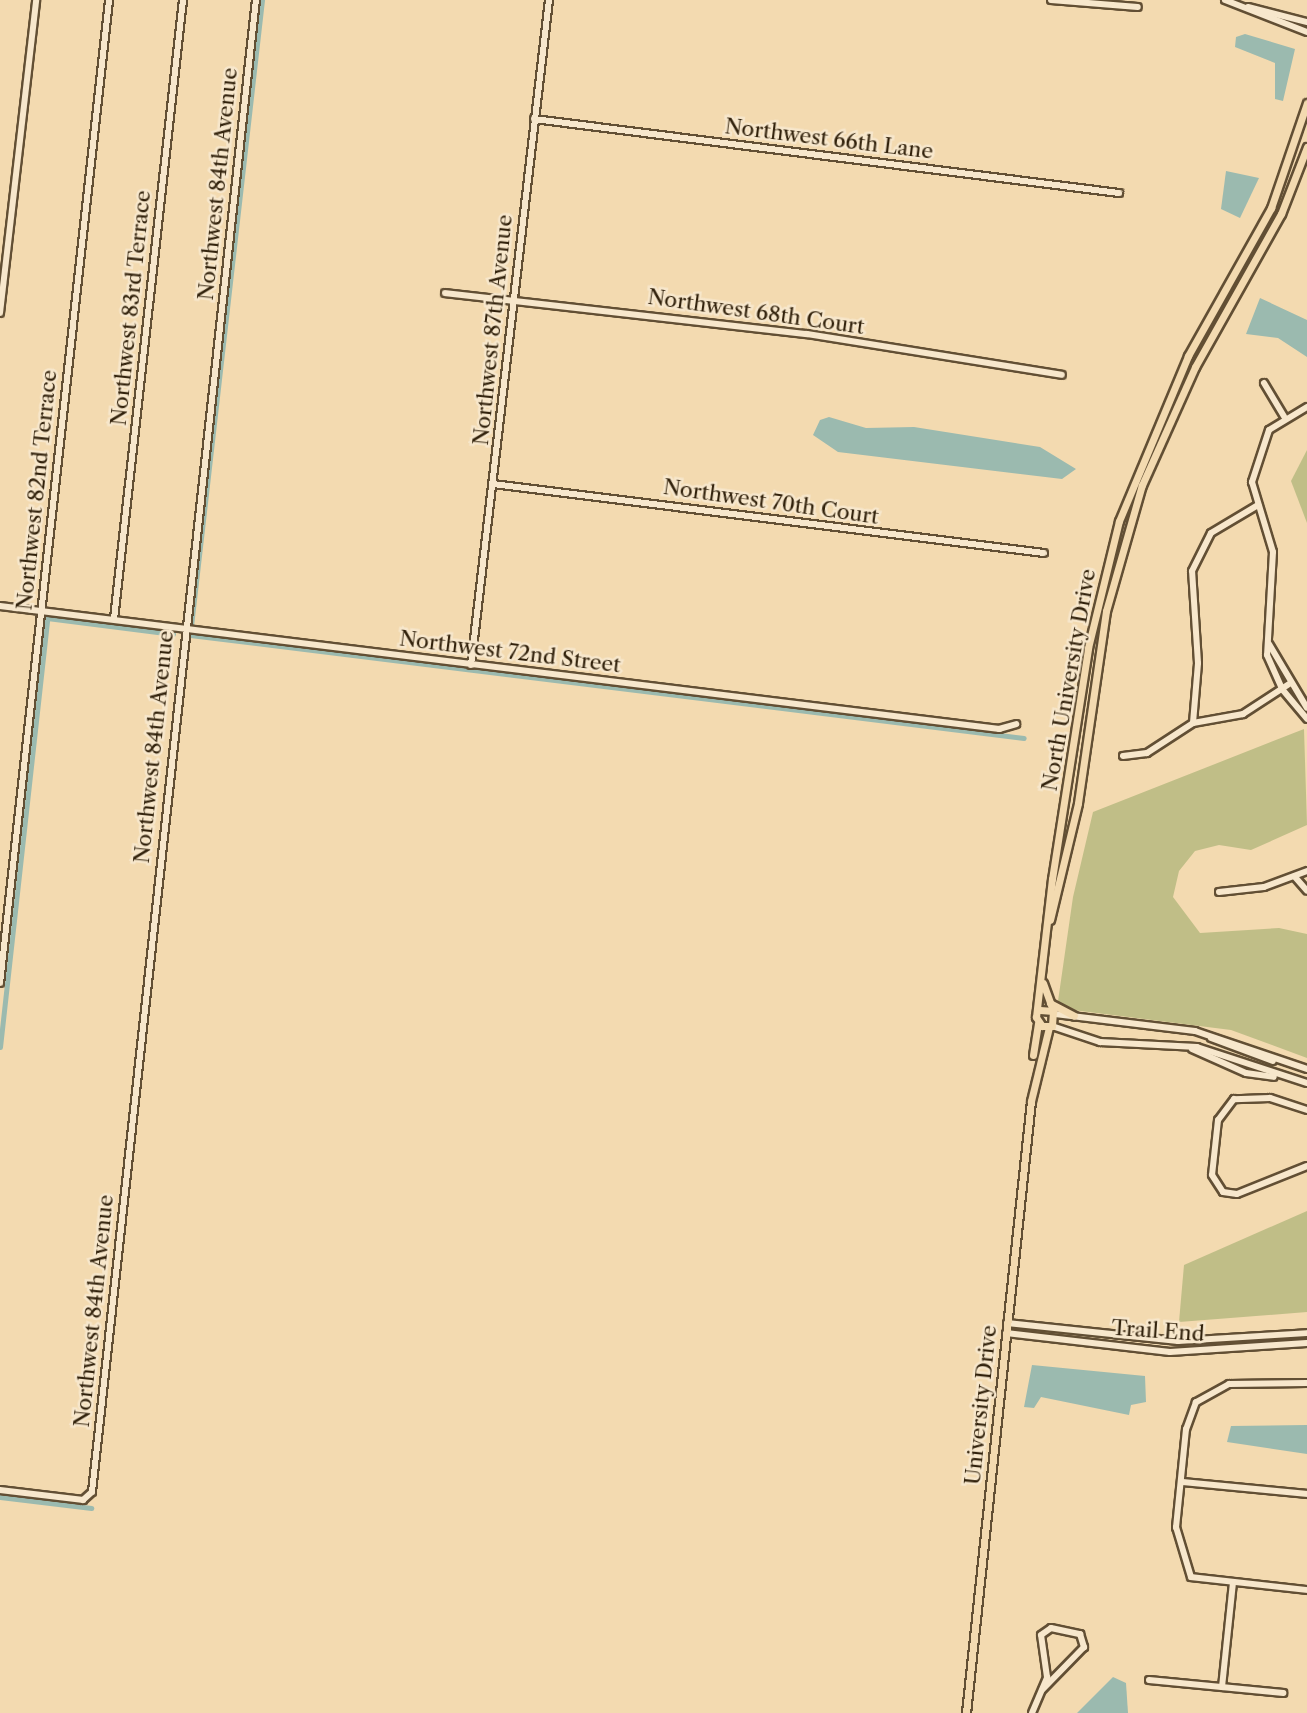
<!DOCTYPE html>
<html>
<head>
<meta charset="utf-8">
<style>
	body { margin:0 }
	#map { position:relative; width:1307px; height:1713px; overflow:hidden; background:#f3dab0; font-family:"Libre Caslon Text",serif }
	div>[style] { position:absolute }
	.green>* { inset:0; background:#c0be87 }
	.water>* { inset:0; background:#9bbaaf }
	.canal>* { height:5px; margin:-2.5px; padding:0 2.5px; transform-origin:2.5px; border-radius:2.5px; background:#9bbaaf }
	.roads { filter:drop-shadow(2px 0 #624f34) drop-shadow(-2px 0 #624f34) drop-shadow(0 2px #624f34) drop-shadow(0 -2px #624f34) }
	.minor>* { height:6px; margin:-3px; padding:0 3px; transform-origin:3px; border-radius:3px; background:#f7e7cc }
	.major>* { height:7px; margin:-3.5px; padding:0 3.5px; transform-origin:3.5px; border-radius:3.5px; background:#f3dab0 }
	span { translate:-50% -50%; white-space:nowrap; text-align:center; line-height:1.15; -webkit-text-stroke:5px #f7e7cc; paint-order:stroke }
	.street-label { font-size:21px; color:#31210b }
</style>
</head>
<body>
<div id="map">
	<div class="green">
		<i style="clip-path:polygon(1307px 450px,1307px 523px,1291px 481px)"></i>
		<i style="clip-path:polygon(1304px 729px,1307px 825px,1251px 850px,1219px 845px,1195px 851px,1179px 871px,1173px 897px,1200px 933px,1279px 928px,1307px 934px,1307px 1058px,1231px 1030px,1057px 1008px,1073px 897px,1093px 812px)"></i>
		<i style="clip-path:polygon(1307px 1211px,1307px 1312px,1179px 1322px,1184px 1265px)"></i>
	</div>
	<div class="water">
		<i style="clip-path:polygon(1245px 34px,1295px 49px,1283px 101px,1275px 99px,1275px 63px,1235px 47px,1236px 37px)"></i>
		<i style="clip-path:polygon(1226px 171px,1259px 178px,1240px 218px,1221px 209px)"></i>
		<i style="clip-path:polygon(1260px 298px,1307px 320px,1307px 357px,1278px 338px,1246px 334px)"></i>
		<i style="clip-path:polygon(829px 417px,866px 428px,914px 427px,1040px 447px,1076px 469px,1062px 479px,838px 452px,813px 435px,820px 420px)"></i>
		<i style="clip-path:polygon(1032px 1365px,1145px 1376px,1146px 1402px,1131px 1405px,1129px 1415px,1041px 1397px,1034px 1408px,1024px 1407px)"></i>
		<i style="clip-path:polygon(1307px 1425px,1307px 1454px,1227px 1442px,1231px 1426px)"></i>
		<i style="clip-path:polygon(1113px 1677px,1126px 1683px,1128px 1713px,1077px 1713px)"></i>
	</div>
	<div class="canal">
		<i style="left:191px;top:626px;width:630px;rotate:-83.53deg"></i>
		<i style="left:190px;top:635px;width:840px;rotate:7.04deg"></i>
		<i style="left:0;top:1047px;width:432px;rotate:-83.7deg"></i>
		<i style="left:47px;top:618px;width:127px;rotate:7.2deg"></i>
		<i style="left:0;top:1497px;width:92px;rotate:6.9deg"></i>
	</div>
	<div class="roads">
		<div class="minor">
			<i style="left:1051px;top:0;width:87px;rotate:4.6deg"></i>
			<i style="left:1225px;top:0;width:88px;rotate:21.3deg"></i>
			<i style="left:1248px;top:7px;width:61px;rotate:14.3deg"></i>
			<i style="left:534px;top:119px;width:590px;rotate:7.21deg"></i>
			<i style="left:445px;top:293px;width:364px;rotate:6.5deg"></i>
			<i style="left:807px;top:334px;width:258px;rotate:9.1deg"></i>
			<i style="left:0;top:313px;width:315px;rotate:-83.4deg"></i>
			<i style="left:1264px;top:383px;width:39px;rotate:59deg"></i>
			<i style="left:1307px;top:407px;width:44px;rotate:148.8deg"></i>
			<i style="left:1269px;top:430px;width:55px;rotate:108.1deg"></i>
			<i style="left:1252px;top:482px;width:73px;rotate:73.3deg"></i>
			<i style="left:1273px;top:552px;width:103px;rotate:93.3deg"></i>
			<i style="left:1267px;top:655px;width:37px;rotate:66deg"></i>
			<i style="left:1282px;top:689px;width:39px;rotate:50deg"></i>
			<i style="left:493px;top:484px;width:555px;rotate:7.14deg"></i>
			<i style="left:0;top:606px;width:1007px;rotate:7.02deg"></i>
			<i style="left:999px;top:729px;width:18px;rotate:-16deg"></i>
			<i style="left:114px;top:619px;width:623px;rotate:-83.64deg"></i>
			<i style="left:1269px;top:644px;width:74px;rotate:59.3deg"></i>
			<i style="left:471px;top:665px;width:670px;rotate:-83.31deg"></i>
			<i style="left:1193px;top:723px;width:60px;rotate:-85.2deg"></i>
			<i style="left:1198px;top:663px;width:92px;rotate:-93.7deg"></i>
			<i style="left:1192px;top:571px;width:42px;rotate:-63.4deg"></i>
			<i style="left:1211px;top:533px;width:55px;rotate:-30.8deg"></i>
			<i style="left:1123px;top:756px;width:24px;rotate:-7deg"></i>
			<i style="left:1147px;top:753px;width:55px;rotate:-33.1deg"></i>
			<i style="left:1193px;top:723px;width:51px;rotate:-10.2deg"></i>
			<i style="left:1243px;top:714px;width:55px;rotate:-33.1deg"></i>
			<i style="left:1295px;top:877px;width:18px;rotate:49deg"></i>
			<i style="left:1219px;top:892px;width:45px;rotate:-6.3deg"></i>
			<i style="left:1264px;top:887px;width:46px;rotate:-20.4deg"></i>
			<i style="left:0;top:983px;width:989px;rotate:-83.67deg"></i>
			<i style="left:1055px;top:1014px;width:141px;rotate:6.9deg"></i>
			<i style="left:1195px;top:1031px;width:118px;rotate:18.7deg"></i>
			<i style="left:1052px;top:1026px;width:51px;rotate:18.4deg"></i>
			<i style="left:1100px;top:1042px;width:97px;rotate:3deg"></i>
			<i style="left:1197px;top:1047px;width:116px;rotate:18.1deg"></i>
			<i style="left:1211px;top:1038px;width:66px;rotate:20.4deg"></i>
			<i style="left:1192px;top:1049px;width:59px;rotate:24deg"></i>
			<i style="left:1246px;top:1073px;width:28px;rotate:8deg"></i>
			<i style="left:1307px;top:1110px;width:39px;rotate:-162deg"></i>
			<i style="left:1270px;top:1098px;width:36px;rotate:178deg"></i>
			<i style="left:1234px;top:1099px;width:26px;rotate:127deg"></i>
			<i style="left:1218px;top:1120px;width:55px;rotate:96.2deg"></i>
			<i style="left:1212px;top:1175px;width:20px;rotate:57deg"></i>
			<i style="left:1223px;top:1192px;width:14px;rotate:8deg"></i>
			<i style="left:1237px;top:1194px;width:75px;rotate:-21.8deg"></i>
			<i style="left:1007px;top:1323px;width:172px;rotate:6deg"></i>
			<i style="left:1178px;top:1341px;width:129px;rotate:-3.5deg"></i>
			<i style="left:1006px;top:1333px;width:165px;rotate:6.6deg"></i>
			<i style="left:1170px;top:1352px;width:137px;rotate:-3.8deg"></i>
			<i style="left:1307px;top:1383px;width:78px;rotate:179.3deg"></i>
			<i style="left:1229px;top:1384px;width:38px;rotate:151deg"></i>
			<i style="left:1196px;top:1402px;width:29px;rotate:110deg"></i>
			<i style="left:1186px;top:1429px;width:99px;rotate:95.8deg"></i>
			<i style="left:1176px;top:1527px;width:52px;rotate:73.3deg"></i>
			<i style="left:1191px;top:1577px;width:117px;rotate:6.4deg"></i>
			<i style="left:1183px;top:1482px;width:125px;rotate:5.5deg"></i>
			<i style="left:0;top:1490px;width:84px;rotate:6.9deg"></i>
			<i style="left:83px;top:1500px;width:12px;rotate:-42deg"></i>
			<i style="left:92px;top:1492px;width:1501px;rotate:-83.73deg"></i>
			<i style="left:1149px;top:1680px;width:135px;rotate:5.5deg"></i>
			<i style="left:1222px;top:1687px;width:105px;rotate:-84deg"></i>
			<i style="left:1032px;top:1713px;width:39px;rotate:-67deg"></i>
			<i style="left:1047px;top:1677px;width:42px;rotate:-98.1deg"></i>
			<i style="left:1041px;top:1635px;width:12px;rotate:-35deg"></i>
			<i style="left:1051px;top:1628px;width:30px;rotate:12deg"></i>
			<i style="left:1080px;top:1634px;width:14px;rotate:73deg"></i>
			<i style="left:1084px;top:1647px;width:59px;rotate:134.3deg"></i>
		</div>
		<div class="major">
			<i style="left:1050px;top:920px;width:120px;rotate:-76.5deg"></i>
			<i style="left:1078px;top:803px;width:194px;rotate:-81.7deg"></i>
			<i style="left:1106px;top:611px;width:131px;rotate:-74.1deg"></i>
			<i style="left:1142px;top:485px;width:129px;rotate:-65.8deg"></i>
			<i style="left:1195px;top:367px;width:176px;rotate:-60.7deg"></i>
			<i style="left:1281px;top:214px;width:72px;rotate:-68.8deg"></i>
			<i style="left:1043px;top:983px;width:30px;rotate:70deg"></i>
			<i style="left:1050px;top:1003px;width:27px;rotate:28deg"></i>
			<i style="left:1040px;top:1010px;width:13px;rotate:4deg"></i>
			<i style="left:1053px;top:1011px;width:15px;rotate:94deg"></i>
			<i style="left:1052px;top:1026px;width:10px;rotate:180deg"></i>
			<i style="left:1042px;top:1026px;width:11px;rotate:-124deg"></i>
			<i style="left:1036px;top:1017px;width:139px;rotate:-83.4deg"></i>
			<i style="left:1052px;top:879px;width:234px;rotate:-81.1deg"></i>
			<i style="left:1088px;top:648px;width:131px;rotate:-76.3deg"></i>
			<i style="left:1119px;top:521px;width:179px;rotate:-67.3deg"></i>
			<i style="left:1188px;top:356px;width:170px;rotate:-60.7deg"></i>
			<i style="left:1271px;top:208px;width:111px;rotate:-71.1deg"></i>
			<i style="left:1033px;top:1055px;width:32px;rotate:-81deg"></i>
			<i style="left:966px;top:1713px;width:615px;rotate:-83.94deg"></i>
			<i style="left:1031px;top:1101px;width:76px;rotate:-76.3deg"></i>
		</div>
	</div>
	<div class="street-label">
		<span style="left:829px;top:139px;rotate:7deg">Northwest 66th Lane</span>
		<span style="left:218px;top:184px;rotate:-84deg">Northwest 84th Avenue</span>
		<span style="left:131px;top:308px;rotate:-84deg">Northwest 83rd Terrace</span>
		<span style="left:756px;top:312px;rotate:8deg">Northwest 68th Court</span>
		<span style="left:493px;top:330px;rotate:-84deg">Northwest 87th Avenue</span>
		<span style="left:37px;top:490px;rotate:-84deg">Northwest 82nd Terrace</span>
		<span style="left:771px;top:502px;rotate:8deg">Northwest 70th Court</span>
		<span style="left:510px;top:652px;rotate:7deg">Northwest 72nd Street</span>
		<span style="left:1069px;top:680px;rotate:-80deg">North University Drive</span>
		<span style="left:154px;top:747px;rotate:-84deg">Northwest 84th Avenue</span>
		<span style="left:94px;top:1311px;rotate:-84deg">Northwest 84th Avenue</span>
		<span style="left:1158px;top:1331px;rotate:4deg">Trail End</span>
		<span style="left:981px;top:1405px;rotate:-84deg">University Drive</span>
	</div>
</div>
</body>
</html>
